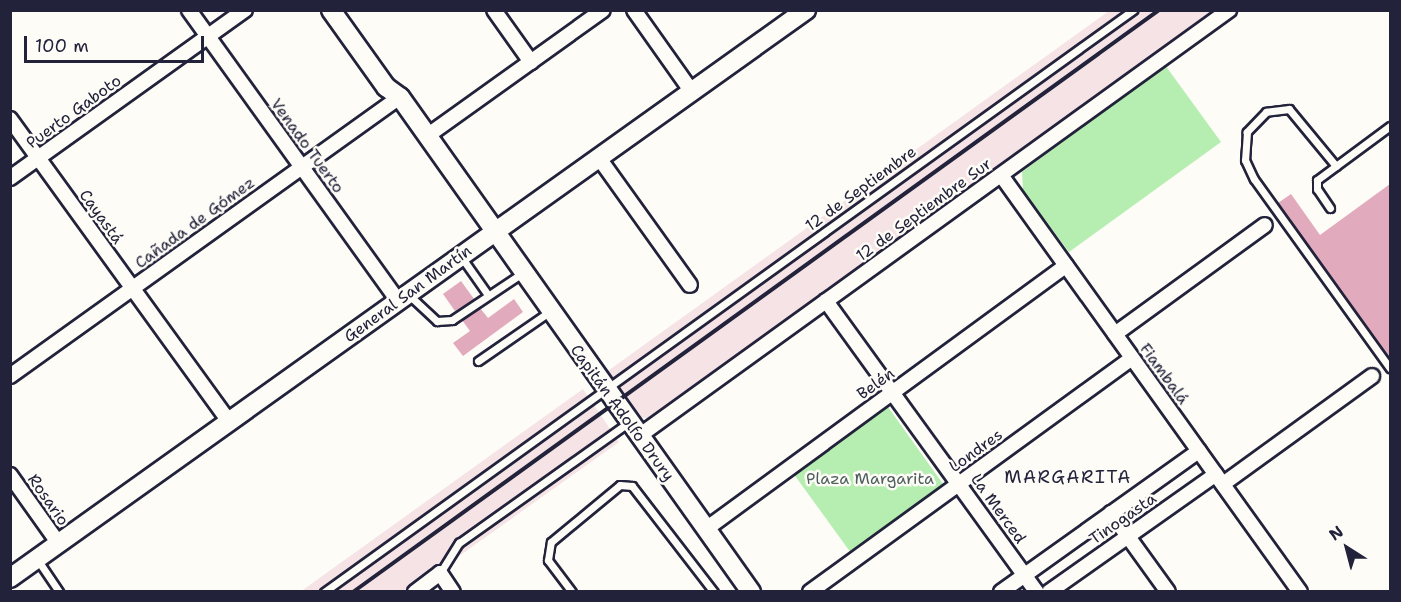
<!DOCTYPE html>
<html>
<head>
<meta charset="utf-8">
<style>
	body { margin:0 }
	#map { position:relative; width:1401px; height:602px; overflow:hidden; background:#fdfcf7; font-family:"Shantell Sans",sans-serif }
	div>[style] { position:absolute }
	.built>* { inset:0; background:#f5e3e6 }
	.green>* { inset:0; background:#b6edb0 }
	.building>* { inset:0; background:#e2aabd }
	.roads { filter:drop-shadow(2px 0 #22223b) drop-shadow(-2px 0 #22223b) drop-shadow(0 2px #22223b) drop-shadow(0 -2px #22223b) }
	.service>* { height:7px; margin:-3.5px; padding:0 3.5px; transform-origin:3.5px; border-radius:3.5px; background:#fdfcf7 }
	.minor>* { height:14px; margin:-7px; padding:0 7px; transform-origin:7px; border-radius:7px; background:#fdfcf7 }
	.secondary>* { height:18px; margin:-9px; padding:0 9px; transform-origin:9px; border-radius:9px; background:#fdfcf7 }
	.rail>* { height:4px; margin:-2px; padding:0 2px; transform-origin:2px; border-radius:2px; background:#22223b }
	span { translate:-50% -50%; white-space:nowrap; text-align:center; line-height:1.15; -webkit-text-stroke:5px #fdfcf7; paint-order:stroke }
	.street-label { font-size:16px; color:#22223b }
	.park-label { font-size:16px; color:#4e5f5e }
	.neighbourhood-label { font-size:18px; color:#22223b; letter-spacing:1.5px }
	.frame { position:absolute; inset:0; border:12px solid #22223b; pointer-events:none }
	.north { position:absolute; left:1317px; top:518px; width:60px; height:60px; -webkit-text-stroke:4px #fdfcf7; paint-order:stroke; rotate:324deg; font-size:16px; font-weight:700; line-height:24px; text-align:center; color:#22223b }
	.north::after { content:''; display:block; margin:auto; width:21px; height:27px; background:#22223b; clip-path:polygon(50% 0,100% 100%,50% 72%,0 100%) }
	.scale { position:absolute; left:24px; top:36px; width:180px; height:27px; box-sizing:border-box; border:3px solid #22223b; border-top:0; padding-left:8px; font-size:18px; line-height:21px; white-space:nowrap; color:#22223b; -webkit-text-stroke:4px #fdfcf7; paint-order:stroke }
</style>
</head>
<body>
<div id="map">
	<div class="built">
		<i style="clip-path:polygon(1109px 11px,1219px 11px,652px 419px,638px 417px,605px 373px)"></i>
		<i style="clip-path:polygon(583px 389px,619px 442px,410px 591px,300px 592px)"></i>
	</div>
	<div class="green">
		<i style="clip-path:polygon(1165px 65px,1221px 142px,1069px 252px,1023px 190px,1022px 172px)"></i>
		<i style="clip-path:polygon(888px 407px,943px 484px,851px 553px,793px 473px)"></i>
	</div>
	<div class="building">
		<i style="clip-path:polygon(1390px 184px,1390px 359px,1278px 203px,1291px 194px,1320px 235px)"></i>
		<i style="clip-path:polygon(461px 281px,474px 299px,455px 311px,443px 294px)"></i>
		<i style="clip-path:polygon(514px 299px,523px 312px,463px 356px,453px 343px,470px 331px,462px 320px,480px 308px,488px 318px)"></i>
	</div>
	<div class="roads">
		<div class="service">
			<i style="left:1336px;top:166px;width:74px;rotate:-129.5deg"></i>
			<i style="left:1289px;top:109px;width:23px;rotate:173deg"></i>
			<i style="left:1266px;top:112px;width:28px;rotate:134deg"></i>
			<i style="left:1247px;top:132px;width:28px;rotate:94deg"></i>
			<i style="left:1245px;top:160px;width:21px;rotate:65deg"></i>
			<i style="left:1254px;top:179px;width:233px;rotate:54.3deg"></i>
			<i style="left:1330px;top:208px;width:23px;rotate:-124deg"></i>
			<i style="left:1317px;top:189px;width:9px;rotate:-90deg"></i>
			<i style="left:1317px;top:180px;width:91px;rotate:-36.5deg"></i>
			<i style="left:462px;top:258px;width:45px;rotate:54.9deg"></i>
			<i style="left:410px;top:296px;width:37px;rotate:43deg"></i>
			<i style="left:437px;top:321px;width:15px;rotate:-4deg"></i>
			<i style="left:452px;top:320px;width:83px;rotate:-33.7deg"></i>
			<i style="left:478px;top:361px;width:86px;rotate:-34.6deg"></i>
			<i style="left:37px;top:559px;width:40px;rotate:56deg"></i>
			<i style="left:440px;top:573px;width:36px;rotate:-58deg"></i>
			<i style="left:459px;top:543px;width:209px;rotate:-35.4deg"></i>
			<i style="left:324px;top:592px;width:997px;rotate:-35.73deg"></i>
			<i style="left:572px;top:592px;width:40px;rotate:-127deg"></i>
			<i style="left:548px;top:560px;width:18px;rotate:-81deg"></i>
			<i style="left:551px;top:542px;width:89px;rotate:-39.6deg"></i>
			<i style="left:620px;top:485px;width:12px;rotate:5deg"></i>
			<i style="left:632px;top:486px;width:134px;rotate:52.3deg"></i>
		</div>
		<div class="minor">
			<i style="left:189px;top:10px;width:358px;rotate:54.3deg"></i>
			<i style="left:494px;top:10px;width:64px;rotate:54.6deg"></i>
			<i style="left:634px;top:10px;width:100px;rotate:54.7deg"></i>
			<i style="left:10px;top:119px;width:374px;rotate:54.1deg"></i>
			<i style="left:427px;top:136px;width:216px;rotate:-35.6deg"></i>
			<i style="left:599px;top:158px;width:156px;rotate:54.4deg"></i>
			<i style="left:1001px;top:175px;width:513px;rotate:54.36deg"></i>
			<i style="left:10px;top:178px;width:289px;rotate:-35.6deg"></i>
			<i style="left:826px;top:301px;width:359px;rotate:54.1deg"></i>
			<i style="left:1115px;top:334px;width:185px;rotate:-36deg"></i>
			<i style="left:10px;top:376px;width:480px;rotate:-35.6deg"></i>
			<i style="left:639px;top:436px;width:728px;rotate:-35.83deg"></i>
			<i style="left:10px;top:475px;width:85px;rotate:54.6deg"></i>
			<i style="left:1223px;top:484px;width:184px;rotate:-35.9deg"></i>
			<i style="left:1111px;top:513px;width:97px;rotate:54.2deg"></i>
			<i style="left:706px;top:529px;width:446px;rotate:-36.2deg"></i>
			<i style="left:415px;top:592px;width:31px;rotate:-37deg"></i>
			<i style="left:440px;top:573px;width:23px;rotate:56deg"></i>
			<i style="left:810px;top:592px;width:398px;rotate:-36deg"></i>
			<i style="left:1001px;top:592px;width:243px;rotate:-35.5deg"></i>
			<i style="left:1049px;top:592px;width:204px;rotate:-35.2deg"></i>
		</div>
		<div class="secondary">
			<i style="left:331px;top:10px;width:95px;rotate:54.5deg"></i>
			<i style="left:386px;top:87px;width:17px;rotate:36deg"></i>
			<i style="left:400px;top:97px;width:607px;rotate:54.66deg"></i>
			<i style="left:10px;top:578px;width:978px;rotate:-35.51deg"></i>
		</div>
	</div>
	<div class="rail">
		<i style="left:353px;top:592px;width:994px;rotate:-35.83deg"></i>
	</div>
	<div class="street-label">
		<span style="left:74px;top:112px;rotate:-36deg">Puerto Gaboto</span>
		<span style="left:307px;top:146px;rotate:54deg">Venado Tuerto</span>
		<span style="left:861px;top:189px;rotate:-36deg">12 de Septiembre</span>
		<span style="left:924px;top:210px;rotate:-36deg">12 de Septiembre Sur</span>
		<span style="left:101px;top:217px;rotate:54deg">Cayastá</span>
		<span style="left:195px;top:223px;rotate:-36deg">Cañada de Gómez</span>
		<span style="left:408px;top:294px;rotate:-36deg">General San Martín</span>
		<span style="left:1164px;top:374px;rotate:54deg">Fiambalá</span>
		<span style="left:876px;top:384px;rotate:-36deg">Belén</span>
		<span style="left:622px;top:413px;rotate:54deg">Capitán Adolfo Drury</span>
		<span style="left:976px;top:451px;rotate:-36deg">Londres</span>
		<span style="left:48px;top:500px;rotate:55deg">Rosario</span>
		<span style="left:998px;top:509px;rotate:54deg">La Merced</span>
		<span style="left:1123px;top:519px;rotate:-35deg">Tinogasta</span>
	</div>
	<div class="park-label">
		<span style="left:870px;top:479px">Plaza Margarita</span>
	</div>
	<div class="neighbourhood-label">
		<span style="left:1068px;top:477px">MARGARITA</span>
	</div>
	<div class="frame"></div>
	<div class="north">N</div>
	<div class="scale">100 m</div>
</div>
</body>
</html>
